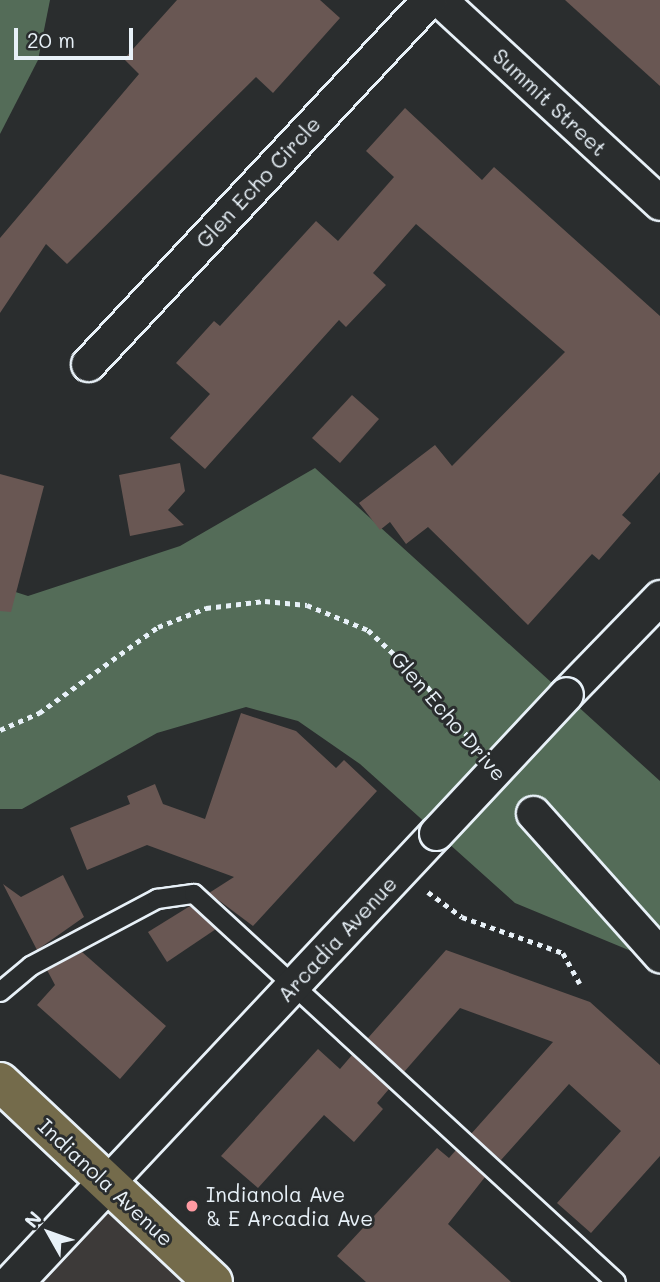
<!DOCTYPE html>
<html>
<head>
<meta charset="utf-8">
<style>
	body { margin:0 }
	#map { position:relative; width:660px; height:1282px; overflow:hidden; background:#2a2d2e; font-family:Mali,sans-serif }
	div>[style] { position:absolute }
	.built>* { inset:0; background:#3d3a39 }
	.green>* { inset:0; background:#546c58 }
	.building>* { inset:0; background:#695753 }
	.path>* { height:4.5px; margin-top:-2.25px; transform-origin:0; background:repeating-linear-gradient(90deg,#e8f1f8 0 5px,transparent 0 10px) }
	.roads { filter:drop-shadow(2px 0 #e8f1f8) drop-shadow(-2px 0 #e8f1f8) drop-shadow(0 2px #e8f1f8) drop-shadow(0 -2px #e8f1f8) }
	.lane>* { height:18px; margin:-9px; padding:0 9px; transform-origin:9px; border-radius:9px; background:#2a2d2e }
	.street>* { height:33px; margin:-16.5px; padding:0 16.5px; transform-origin:16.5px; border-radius:16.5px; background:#2a2d2e }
	.secondary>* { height:38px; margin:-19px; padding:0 19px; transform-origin:19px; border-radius:19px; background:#2a2d2e }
	.primary>* { height:38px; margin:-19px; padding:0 19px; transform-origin:19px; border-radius:19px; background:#746b4b }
	.bridges { filter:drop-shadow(2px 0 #e8f1f8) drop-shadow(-2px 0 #e8f1f8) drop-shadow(0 2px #e8f1f8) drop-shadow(0 -2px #e8f1f8) }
	.street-bridge>* { height:33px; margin:-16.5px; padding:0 16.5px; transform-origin:16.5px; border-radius:16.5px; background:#2a2d2e }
	.dots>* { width:19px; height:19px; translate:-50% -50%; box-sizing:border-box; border:4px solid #2a2d2e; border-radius:50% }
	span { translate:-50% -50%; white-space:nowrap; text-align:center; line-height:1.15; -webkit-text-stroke:6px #2a2d2e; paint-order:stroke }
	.street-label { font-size:21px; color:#e8f1f8 }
	.poi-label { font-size:21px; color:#e8f1f8 }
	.left { translate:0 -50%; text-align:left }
	.north { position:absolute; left:14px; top:1198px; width:70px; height:70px; -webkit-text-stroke:5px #2a2d2e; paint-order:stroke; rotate:310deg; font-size:19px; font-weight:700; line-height:28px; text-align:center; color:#e8f1f8 }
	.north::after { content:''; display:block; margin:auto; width:24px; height:32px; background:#e8f1f8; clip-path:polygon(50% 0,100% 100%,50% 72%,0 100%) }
	.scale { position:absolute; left:14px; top:28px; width:119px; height:32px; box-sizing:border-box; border:4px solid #e8f1f8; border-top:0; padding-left:9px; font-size:21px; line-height:24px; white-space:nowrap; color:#e8f1f8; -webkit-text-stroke:5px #2a2d2e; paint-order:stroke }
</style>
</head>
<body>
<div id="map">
	<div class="built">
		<i style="clip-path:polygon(112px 1173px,226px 1282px,8px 1282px)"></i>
	</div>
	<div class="green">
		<i style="clip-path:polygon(0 0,50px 0,38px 60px,0 134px)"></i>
		<i style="clip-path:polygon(315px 468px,660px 781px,660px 963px,515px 903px,360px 764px,298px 721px,246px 707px,157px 733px,22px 809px,0 809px,0 587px,28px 596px,180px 546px)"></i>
	</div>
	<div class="building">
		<i style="clip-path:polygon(177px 0,320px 0,340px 18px,273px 93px,256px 77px,67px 264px,46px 244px,0 313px,0 238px,139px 74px,124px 59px)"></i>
		<i style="clip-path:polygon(565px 0,660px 0,660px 86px)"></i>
		<i style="clip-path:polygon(405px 108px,482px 180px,494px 167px,660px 316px,660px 472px,622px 515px,631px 523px,599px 560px,592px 554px,528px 625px,428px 527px,406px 544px,390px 522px,380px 530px,359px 503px,435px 445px,452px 466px,565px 352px,416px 224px,373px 273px,386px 285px,346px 327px,339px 320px,205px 469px,170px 438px,210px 394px,176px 363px,214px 321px,220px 326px,316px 221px,338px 241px,394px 177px,366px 151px)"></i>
		<i style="clip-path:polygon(352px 395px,379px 419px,340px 463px,312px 438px)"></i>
		<i style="clip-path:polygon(180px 463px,185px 491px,168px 510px,184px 525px,130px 536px,119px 475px)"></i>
		<i style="clip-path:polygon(0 474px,44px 486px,11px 612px,0 611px)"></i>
		<i style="clip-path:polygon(241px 713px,296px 731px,336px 768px,344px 760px,377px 791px,253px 926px,209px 893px,234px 877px,147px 845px,87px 870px,70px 828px,130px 804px,127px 796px,155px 784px,163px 804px,205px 819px)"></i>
		<i style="clip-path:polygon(63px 875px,84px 917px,37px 950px,3px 884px,21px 897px)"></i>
		<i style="clip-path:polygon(190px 906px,216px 929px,167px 962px,148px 932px)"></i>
		<i style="clip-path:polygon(446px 950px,590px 1002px,660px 1065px,660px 1156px,591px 1233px,557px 1203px,621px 1131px,569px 1084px,501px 1160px,471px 1134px,553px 1042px,460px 1008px,404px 1072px,368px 1038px)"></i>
		<i style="clip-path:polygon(82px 952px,166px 1026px,120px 1079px,37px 1005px,55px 985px,47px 970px)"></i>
		<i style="clip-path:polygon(318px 1049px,340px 1069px,352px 1055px,389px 1089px,377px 1103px,383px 1109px,354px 1142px,324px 1115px,258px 1188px,221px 1156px)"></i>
		<i style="clip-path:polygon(437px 1148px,449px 1158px,456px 1150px,485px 1177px,448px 1224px,511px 1282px,366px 1282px,337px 1256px)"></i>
	</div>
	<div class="path">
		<i style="left:0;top:730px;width:43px;rotate:-23.6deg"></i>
		<i style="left:39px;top:713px;width:147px;rotate:-35.9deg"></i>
		<i style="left:158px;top:627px;width:52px;rotate:-21.6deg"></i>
		<i style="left:206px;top:608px;width:59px;rotate:-6.8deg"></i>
		<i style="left:265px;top:601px;width:42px;rotate:5.4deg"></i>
		<i style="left:307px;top:605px;width:66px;rotate:22.3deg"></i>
		<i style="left:368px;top:630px;width:72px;rotate:42.8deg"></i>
		<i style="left:421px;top:679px;width:80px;rotate:50.6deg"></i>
		<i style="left:428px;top:892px;width:42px;rotate:36.3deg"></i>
		<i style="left:462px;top:917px;width:107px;rotate:19.6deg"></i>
		<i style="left:563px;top:953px;width:35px;rotate:61deg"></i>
	</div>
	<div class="roads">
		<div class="lane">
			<i style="left:0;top:992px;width:40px;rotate:-40deg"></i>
			<i style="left:31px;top:966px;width:143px;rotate:-28deg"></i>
			<i style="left:157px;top:899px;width:37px;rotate:-8deg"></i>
			<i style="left:194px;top:894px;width:573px;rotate:42.6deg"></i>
		</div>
		<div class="street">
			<i style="left:440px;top:0;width:299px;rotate:42.7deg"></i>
			<i style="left:88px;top:364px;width:499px;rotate:-46.9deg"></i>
			<i style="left:566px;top:694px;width:135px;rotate:-45.9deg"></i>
			<i style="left:533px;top:813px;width:191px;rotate:48.2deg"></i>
			<i style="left:107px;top:1183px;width:480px;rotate:-46.8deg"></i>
		</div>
		<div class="secondary">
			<i style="left:14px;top:1282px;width:136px;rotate:-46.8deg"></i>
		</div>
		<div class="primary">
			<i style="left:0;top:1082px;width:292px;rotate:43.2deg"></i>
		</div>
	</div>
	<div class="bridges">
		<div class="street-bridge">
			<i style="left:436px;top:833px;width:190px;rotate:-46.9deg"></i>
		</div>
	</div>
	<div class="dots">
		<i style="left:192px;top:1206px;background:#ff9aa2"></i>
	</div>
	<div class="street-label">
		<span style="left:550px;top:102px;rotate:43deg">Summit Street</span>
		<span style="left:258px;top:182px;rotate:-47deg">Glen Echo Circle</span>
		<span style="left:449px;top:716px;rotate:49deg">Glen Echo Drive</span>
		<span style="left:337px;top:939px;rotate:-47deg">Arcadia Avenue</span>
		<span style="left:106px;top:1182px;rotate:43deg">Indianola Avenue</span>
	</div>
	<div class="poi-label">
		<span class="left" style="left:206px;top:1206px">Indianola Ave<br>&amp; E Arcadia Ave</span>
	</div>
	<div class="north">N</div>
	<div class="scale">20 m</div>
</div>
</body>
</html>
